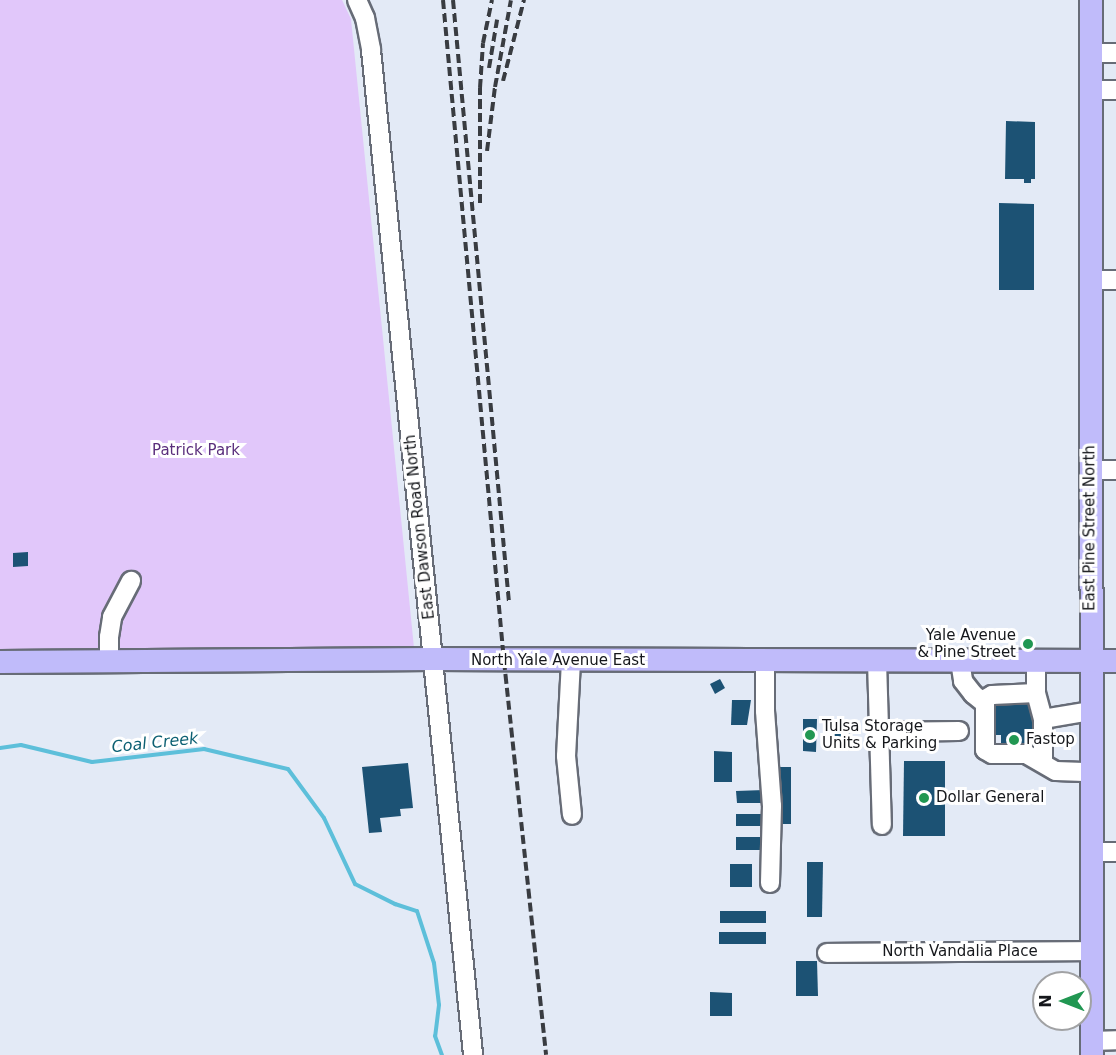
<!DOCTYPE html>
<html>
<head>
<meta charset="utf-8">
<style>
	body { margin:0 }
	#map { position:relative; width:1116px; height:1055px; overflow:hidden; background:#e3eaf6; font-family:"DejaVu Sans",sans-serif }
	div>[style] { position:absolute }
	.green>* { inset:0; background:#e1c7fa }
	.stream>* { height:4px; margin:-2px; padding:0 2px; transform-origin:2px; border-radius:2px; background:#5dbfda }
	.building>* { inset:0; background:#1c5274 }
	.roads { filter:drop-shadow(2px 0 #676c77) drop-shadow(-2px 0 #676c77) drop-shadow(0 2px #676c77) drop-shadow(0 -2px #676c77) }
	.minor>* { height:18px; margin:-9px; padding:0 9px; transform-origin:9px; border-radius:9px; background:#fff }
	.major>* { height:22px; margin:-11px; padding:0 11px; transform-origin:11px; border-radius:11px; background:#c0bbfa }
	.rail>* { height:4px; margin-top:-2px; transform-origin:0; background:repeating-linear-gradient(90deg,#393c41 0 9px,transparent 0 13.5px) }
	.dots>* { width:16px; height:16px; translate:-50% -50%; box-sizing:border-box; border:3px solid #fff; border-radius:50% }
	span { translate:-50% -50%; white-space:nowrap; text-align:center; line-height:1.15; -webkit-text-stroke:6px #fff; paint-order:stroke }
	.park-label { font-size:15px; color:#5a2e7c }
	.street-label { font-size:15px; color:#15171b }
	.poi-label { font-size:15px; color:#15171b }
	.right { translate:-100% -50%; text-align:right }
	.left { translate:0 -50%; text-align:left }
	.water-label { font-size:16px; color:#0d6073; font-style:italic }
	.north { position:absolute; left:1032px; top:971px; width:60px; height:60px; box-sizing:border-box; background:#fff; border:2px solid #a1a2a4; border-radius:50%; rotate:270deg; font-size:16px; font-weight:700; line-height:24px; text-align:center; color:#15171b }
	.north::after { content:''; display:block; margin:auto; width:21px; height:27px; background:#219752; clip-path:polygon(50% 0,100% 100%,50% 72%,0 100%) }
</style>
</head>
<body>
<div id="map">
	<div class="green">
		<i style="clip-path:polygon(0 0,342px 0,351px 19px,414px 648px,0 652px)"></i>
	</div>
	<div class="stream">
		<i style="left:0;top:748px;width:21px;rotate:-8deg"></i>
		<i style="left:21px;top:745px;width:73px;rotate:13.5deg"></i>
		<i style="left:92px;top:762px;width:113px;rotate:-6.6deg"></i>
		<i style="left:204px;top:749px;width:86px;rotate:13.4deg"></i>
		<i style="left:288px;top:769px;width:61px;rotate:53.7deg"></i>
		<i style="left:324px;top:818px;width:73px;rotate:64.8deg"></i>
		<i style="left:355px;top:884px;width:45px;rotate:26.6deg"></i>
		<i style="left:395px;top:904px;width:23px;rotate:18deg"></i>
		<i style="left:417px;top:911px;width:55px;rotate:71.9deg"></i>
		<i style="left:434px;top:963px;width:42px;rotate:83.2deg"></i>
		<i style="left:439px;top:1005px;width:31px;rotate:97deg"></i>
		<i style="left:435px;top:1036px;width:20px;rotate:70deg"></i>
	</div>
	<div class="building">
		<i style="clip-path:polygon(1006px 121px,1035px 122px,1035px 179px,1031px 179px,1031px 183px,1024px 183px,1024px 179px,1005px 179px)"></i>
		<i style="clip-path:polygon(999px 203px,1034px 204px,1034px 290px,999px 290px)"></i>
		<i style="clip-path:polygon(28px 552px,28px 566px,13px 567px,13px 553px)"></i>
		<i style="clip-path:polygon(720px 679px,725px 688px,715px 694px,710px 684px)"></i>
		<i style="clip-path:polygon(732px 700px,751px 700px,747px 725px,731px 725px)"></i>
		<i style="clip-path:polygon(996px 702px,1033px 702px,1033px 735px,1028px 735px,1028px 744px,1001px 744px,1001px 735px,996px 735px)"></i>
		<i style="clip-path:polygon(803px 719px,817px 719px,816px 752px,803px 751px)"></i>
		<i style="clip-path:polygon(832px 733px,850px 733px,850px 750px,832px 751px)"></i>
		<i style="clip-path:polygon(714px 751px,732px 752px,732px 782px,714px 782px)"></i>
		<i style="clip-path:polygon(904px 761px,945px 761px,945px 836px,903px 836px)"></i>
		<i style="clip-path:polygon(408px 763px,413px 808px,400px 809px,401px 816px,380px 818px,382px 832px,369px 833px,362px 767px)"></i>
		<i style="clip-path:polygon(779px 767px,791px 767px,791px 824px,779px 824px)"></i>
		<i style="clip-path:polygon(766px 790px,766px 803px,737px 803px,736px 791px)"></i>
		<i style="clip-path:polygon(736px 814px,766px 814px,766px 826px,736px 826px)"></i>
		<i style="clip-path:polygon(736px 837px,765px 837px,765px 850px,736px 850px)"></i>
		<i style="clip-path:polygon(807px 862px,823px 862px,822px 917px,807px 917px)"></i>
		<i style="clip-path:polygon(730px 864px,752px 864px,752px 887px,730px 887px)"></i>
		<i style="clip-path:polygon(720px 911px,766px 911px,766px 923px,720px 923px)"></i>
		<i style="clip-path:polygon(719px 932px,766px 932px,766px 944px,719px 944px)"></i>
		<i style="clip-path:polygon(796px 961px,817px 961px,818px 996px,796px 996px)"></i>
		<i style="clip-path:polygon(710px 992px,732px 993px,732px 1016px,710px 1016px)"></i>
	</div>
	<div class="roads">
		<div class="minor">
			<i style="left:357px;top:0;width:20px;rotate:66deg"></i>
			<i style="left:365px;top:18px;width:33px;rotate:79deg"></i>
			<i style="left:371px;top:50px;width:1010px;rotate:84.2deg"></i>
			<i style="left:1091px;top:53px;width:25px"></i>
			<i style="left:1091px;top:90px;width:25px"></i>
			<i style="left:1091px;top:280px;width:25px"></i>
			<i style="left:1091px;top:470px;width:25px"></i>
			<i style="left:109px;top:661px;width:24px;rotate:-90deg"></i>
			<i style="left:109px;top:637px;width:20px;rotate:-81deg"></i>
			<i style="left:112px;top:617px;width:41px;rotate:-62.2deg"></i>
			<i style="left:571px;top:661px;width:95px;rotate:93deg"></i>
			<i style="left:566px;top:756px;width:59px;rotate:84.2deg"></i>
			<i style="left:765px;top:661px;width:50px;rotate:90deg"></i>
			<i style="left:765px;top:711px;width:95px;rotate:85.8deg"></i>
			<i style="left:772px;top:806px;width:77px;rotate:91.5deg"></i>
			<i style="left:877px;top:661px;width:164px;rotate:88.3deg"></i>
			<i style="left:960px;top:661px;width:20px;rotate:81deg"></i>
			<i style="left:963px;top:681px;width:16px;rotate:52deg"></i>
			<i style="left:973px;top:694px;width:14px;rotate:39deg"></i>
			<i style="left:1036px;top:661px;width:32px;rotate:90deg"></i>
			<i style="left:1036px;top:693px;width:44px;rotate:177.4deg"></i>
			<i style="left:992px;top:695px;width:8px;rotate:150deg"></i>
			<i style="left:985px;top:699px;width:51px;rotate:90deg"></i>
			<i style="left:985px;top:750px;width:8px;rotate:30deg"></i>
			<i style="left:992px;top:754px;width:34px"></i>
			<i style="left:1026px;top:754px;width:34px;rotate:30deg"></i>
			<i style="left:1056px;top:771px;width:35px;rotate:2deg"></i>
			<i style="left:1036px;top:693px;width:27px;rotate:75deg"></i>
			<i style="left:1043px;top:719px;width:43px;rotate:90deg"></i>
			<i style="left:1043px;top:719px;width:49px;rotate:-9.5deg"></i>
			<i style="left:878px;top:732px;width:81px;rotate:-0.7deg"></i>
			<i style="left:1092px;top:852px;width:24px"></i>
			<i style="left:827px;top:953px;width:265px;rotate:-0.4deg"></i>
			<i style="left:1092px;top:1041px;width:24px;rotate:-2deg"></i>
		</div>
		<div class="major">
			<i style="left:1091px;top:0;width:1055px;rotate:89.95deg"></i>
			<i style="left:0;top:662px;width:433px;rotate:-0.4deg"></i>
			<i style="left:433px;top:659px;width:683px;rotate:0.17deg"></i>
		</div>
	</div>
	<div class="rail">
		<i style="left:443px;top:0;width:664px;rotate:84.73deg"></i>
		<i style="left:504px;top:661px;width:396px;rotate:83.9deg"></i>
		<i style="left:453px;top:0;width:606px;rotate:84.69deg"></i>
		<i style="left:489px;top:68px;width:49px;rotate:-80.5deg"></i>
		<i style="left:503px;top:81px;width:84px;rotate:-75.5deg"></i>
		<i style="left:487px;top:151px;width:64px;rotate:-82.9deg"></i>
		<i style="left:495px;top:87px;width:88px;rotate:-79.6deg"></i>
		<i style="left:480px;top:203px;width:115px;rotate:-90deg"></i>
		<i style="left:480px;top:88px;width:45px;rotate:-86.2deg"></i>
		<i style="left:483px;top:43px;width:44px;rotate:-78.2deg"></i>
	</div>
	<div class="dots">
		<i style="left:1028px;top:644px;background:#219752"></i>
		<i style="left:810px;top:735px;background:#219752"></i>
		<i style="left:1014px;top:740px;background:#219752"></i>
		<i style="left:924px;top:798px;background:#219752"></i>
	</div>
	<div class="park-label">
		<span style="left:196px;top:451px">Patrick Park</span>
	</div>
	<div class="street-label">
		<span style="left:420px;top:527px;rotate:-96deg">East Dawson Road North</span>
		<span style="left:1090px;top:528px;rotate:-90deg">East Pine Street North</span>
		<span style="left:558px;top:661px">North Yale Avenue East</span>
		<span style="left:960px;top:952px">North Vandalia Place</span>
	</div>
	<div class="poi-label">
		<span class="right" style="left:1016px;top:644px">Yale Avenue<br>&amp; Pine Street</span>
		<span class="left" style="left:822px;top:735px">Tulsa Storage<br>Units &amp; Parking</span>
		<span class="left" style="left:1026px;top:740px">Fastop</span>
		<span class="left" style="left:936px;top:798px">Dollar General</span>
	</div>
	<div class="water-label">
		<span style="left:155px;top:743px;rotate:-6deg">Coal Creek</span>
	</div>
	<div class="north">N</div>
</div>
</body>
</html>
